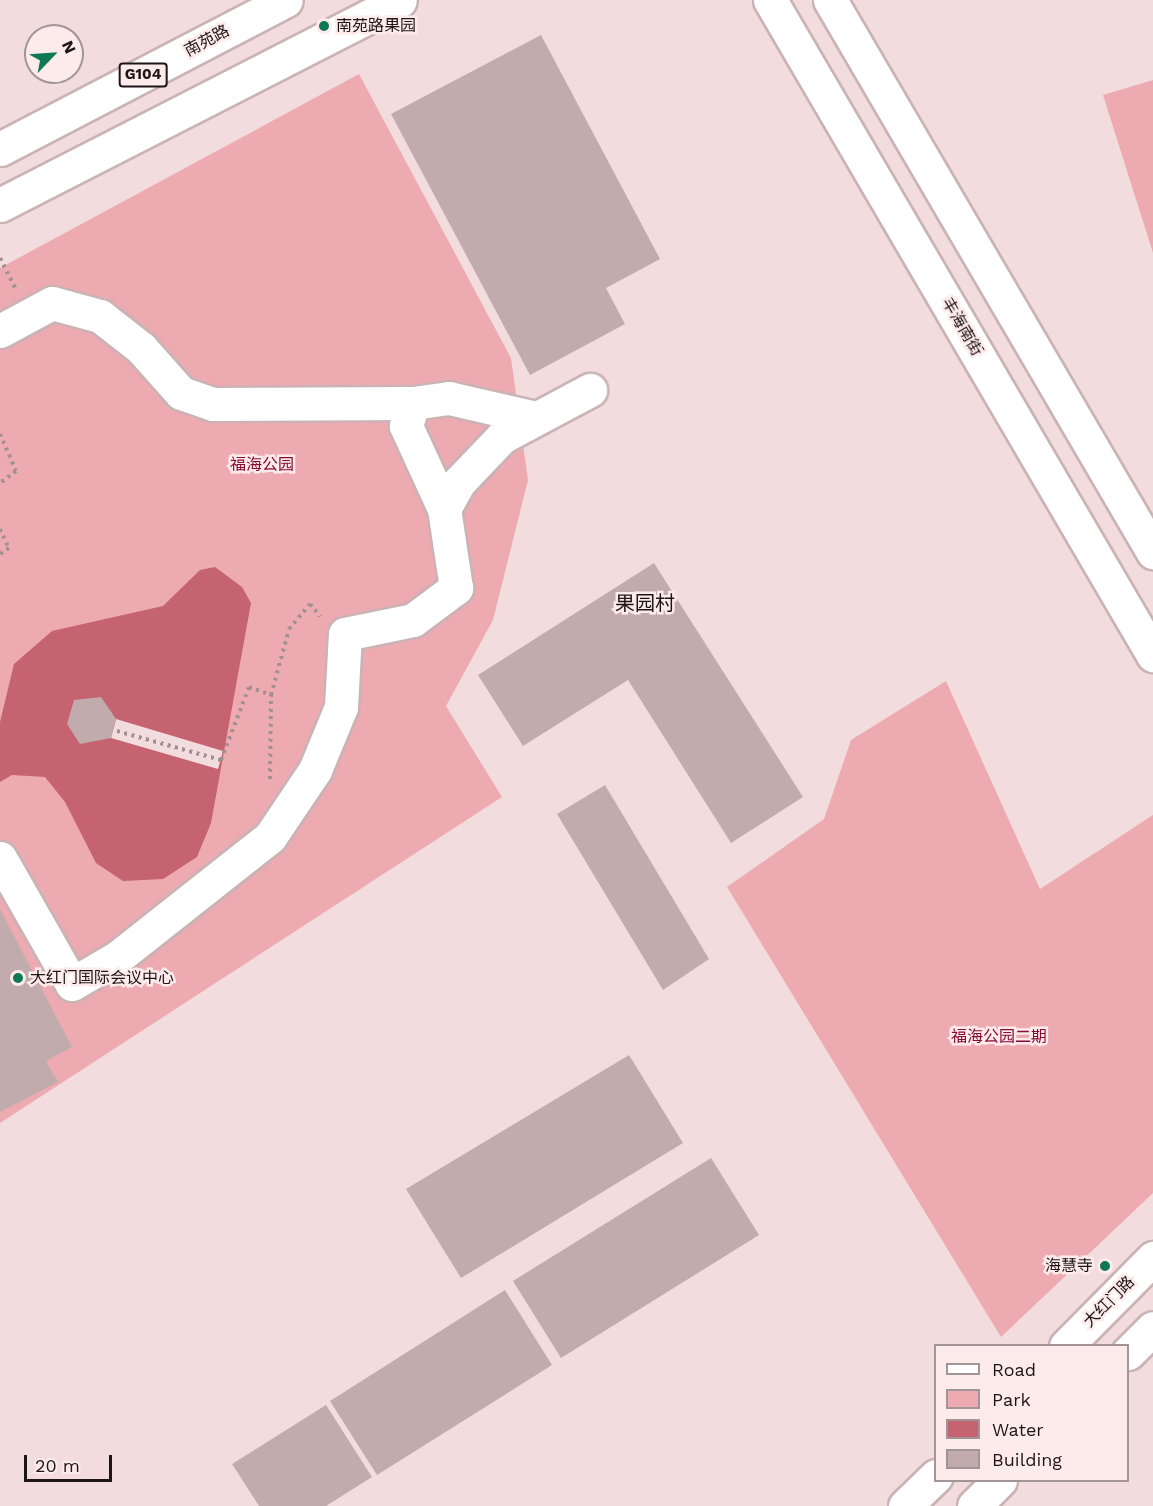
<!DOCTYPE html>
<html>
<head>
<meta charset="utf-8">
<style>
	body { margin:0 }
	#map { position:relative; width:1153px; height:1506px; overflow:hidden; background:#f3dcde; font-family:"Work Sans","Noto Sans SC",sans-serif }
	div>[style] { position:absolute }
	.green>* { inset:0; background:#edaab1 }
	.water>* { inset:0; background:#c56371 }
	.pier>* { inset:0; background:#f3dcde }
	.building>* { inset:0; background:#c1abad }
	.path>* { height:4px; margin-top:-2px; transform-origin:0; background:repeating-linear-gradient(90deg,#a18f91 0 3px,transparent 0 7.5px) }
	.roads { filter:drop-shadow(2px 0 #cab3b5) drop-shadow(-2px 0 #cab3b5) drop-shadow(0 2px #cab3b5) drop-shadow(0 -2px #cab3b5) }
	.minor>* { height:33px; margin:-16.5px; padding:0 16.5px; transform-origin:16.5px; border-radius:16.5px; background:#fff }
	.highway>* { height:33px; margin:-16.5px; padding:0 16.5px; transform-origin:16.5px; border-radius:16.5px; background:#fff }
	.dots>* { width:16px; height:16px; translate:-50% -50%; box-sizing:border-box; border:3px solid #fdebec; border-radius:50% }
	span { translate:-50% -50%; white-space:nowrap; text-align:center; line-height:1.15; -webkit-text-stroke:5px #fdebec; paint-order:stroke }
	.shield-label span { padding:2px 4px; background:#fdebec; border:2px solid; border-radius:4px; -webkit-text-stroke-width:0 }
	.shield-label { font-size:15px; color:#1d1516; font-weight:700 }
	.poi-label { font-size:16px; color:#1d1516 }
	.left { translate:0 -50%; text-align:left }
	.right { translate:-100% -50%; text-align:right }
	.street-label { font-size:16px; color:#1d1516 }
	.park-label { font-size:16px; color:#890b32 }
	.quarter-label { font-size:20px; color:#1d1516 }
	.legend { position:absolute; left:934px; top:1344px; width:195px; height:138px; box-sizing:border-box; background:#fdebec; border:2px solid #a39596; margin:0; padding:8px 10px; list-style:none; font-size:18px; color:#1d1516 }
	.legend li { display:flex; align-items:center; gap:12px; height:30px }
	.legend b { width:30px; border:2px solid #a39596 }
	.north { position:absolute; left:24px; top:24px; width:60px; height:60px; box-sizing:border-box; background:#fdebec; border:2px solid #a39596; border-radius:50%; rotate:65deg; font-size:16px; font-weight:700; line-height:24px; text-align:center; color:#1d1516 }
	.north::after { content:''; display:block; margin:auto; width:21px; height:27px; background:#0d7954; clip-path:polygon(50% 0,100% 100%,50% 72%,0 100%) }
	.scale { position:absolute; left:24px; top:1455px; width:88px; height:27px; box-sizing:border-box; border:3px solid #1d1516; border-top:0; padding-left:8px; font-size:18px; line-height:21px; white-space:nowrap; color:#1d1516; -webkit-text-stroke:4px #fdebec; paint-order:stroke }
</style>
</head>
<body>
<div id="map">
	<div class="green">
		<i style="clip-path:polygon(359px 74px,511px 358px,528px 480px,493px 620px,446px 706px,502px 797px,0 1123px,0 268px)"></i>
		<i style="clip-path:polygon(1153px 80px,1153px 253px,1103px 95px)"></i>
		<i style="clip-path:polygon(946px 681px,1040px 889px,1153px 815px,1153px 1193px,1001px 1337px,727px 887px,824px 819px,851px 740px)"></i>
	</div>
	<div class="water">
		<i style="clip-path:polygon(215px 567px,242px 587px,251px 603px,211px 823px,197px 857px,163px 879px,123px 881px,96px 863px,65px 802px,45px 777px,12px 775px,0 782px,0 722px,14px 664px,52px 631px,163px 606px,200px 570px)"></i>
	</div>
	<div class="pier">
		<i style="clip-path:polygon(116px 719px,223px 751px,218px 769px,111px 738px)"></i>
	</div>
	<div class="building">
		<i style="clip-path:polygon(541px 35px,660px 259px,606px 288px,625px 324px,530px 375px,391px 114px)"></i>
		<i style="clip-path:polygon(654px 563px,803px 797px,731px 843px,628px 680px,523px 746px,478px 675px)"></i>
		<i style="clip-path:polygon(101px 697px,116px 719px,111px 738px,80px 744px,67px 724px,74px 700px)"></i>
		<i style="clip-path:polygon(605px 785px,709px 959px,663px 990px,557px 814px)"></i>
		<i style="clip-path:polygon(0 909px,72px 1047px,46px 1061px,58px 1082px,0 1112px)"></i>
		<i style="clip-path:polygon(629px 1055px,683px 1143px,461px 1278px,406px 1189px)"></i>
		<i style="clip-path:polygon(711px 1158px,759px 1235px,561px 1358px,513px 1281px)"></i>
		<i style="clip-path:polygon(505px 1290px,552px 1365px,377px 1475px,330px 1401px)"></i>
		<i style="clip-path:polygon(326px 1405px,372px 1477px,326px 1506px,259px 1506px,232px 1464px)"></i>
	</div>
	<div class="path">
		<i style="left:0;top:258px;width:34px;rotate:63deg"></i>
		<i style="left:0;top:434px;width:40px;rotate:66.6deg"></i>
		<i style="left:16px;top:471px;width:20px;rotate:143deg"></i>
		<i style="left:0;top:529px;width:21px;rotate:65deg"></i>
		<i style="left:9px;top:548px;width:11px;rotate:146deg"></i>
		<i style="left:117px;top:731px;width:108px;rotate:15.6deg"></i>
		<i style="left:221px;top:760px;width:78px;rotate:-69deg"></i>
		<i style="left:249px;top:687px;width:23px;rotate:20deg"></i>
		<i style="left:270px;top:779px;width:84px;rotate:-89.3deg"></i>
		<i style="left:271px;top:695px;width:68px;rotate:-74.7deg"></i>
		<i style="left:289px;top:629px;width:33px;rotate:-50deg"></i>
		<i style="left:310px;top:604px;width:16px;rotate:50deg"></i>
	</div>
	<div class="roads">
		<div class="minor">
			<i style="left:770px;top:0;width:759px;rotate:59.68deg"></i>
			<i style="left:830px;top:0;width:640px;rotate:59.67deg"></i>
			<i style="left:0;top:205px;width:449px;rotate:-27.1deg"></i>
			<i style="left:0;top:331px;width:59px;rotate:-28.3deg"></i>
			<i style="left:52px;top:303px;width:50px;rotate:15.2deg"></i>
			<i style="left:100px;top:316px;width:52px;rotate:38deg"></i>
			<i style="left:141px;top:348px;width:60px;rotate:48.4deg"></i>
			<i style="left:181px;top:393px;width:34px;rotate:19deg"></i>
			<i style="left:213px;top:404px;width:200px;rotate:-0.3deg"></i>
			<i style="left:413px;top:403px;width:36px;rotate:-8deg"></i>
			<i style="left:449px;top:398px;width:84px;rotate:13deg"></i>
			<i style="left:413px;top:403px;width:24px;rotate:107deg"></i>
			<i style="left:406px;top:426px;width:91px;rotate:65.4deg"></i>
			<i style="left:0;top:858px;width:145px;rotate:60.3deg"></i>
			<i style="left:72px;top:984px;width:53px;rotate:-30.4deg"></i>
			<i style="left:118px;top:957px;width:194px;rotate:-38.3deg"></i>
			<i style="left:270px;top:837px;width:81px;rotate:-56.1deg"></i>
			<i style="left:315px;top:770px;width:68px;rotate:-67.6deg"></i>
			<i style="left:341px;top:707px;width:73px;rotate:-86.9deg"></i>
			<i style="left:345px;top:634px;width:69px;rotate:-11.6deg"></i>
			<i style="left:413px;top:620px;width:54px;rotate:-36.7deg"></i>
			<i style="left:456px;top:588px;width:80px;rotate:-98.6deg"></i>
			<i style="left:444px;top:509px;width:31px;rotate:-61deg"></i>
			<i style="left:459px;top:482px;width:62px;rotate:-46.3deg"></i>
			<i style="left:502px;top:437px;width:100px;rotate:-28.1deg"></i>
			<i style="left:1066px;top:1346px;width:124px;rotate:-45.3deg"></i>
			<i style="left:1128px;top:1353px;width:35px;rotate:-45deg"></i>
			<i style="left:905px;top:1506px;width:43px;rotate:-44.1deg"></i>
			<i style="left:974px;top:1506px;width:37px;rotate:-45deg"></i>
		</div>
		<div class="highway">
			<i style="left:0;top:149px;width:322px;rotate:-27.5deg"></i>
		</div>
	</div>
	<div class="dots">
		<i style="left:324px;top:26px;background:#0d7954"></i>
		<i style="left:18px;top:978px;background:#0d7954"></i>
		<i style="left:1105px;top:1266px;background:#0d7954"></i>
	</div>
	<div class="shield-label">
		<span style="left:143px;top:75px">G104</span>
	</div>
	<div class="poi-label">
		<span class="left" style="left:336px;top:26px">南苑路果园</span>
		<span class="left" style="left:30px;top:978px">大红门国际会议中心</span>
		<span class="right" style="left:1093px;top:1266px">海慧寺</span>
	</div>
	<div class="street-label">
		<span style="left:207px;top:41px;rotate:-28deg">南苑路</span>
		<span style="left:962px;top:327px;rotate:60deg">丰海南街</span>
		<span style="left:1109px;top:1302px;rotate:-45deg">大红门路</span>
	</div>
	<div class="park-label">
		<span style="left:262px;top:465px">福海公园</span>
		<span style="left:999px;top:1037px">福海公园二期</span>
	</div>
	<div class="quarter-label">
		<span style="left:645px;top:603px">果园村</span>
	</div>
	<ul class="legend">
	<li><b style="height:8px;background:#fff"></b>Road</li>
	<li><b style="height:16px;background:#edaab1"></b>Park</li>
	<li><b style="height:16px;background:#c56371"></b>Water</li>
	<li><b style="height:16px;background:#c1abad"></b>Building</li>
	</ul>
	<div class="north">N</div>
	<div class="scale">20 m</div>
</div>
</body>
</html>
